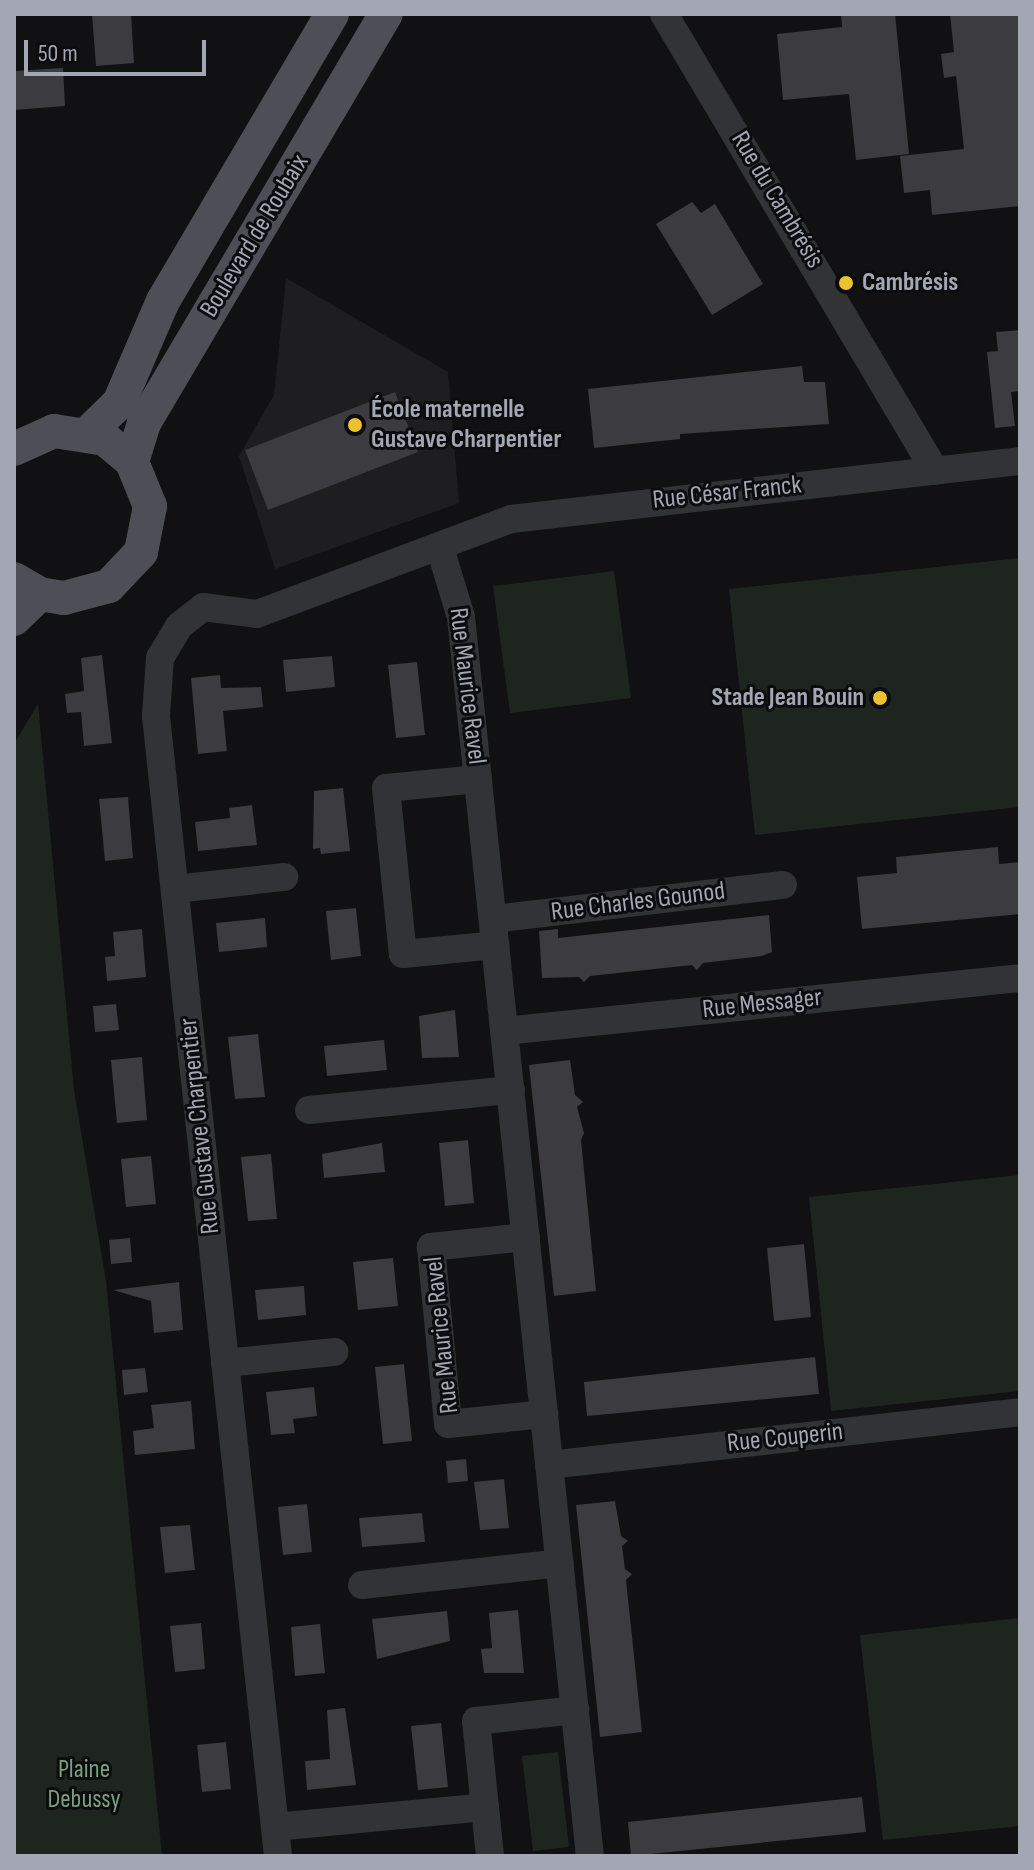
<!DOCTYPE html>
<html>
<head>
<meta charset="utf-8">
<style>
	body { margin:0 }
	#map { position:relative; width:1034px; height:1870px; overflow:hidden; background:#111113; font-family:"Sofia Sans Condensed",sans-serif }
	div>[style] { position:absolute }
	.built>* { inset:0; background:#1e1d20 }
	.green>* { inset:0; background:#1e251f }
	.building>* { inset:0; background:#3b3b40 }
	.minor>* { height:28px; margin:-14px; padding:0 14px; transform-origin:14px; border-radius:14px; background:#323337 }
	.major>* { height:34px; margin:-17px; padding:0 17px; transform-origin:17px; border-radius:17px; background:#4e4f56 }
	.dots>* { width:22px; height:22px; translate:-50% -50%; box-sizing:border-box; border:4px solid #0c0c0e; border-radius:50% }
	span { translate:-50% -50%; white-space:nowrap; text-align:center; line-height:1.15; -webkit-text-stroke:6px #0c0c0e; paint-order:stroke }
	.street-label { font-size:26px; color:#a3a6b3 }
	.poi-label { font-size:26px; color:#a3a6b3; font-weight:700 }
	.left { translate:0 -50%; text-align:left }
	.right { translate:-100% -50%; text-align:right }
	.park-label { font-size:26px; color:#7a9e80 }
	.frame { position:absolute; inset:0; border:16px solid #a3a6b3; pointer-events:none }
	.scale { position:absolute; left:24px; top:40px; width:182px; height:36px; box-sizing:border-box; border:4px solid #a3a6b3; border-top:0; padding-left:10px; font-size:24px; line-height:28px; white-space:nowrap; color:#a3a6b3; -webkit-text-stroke:6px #0c0c0e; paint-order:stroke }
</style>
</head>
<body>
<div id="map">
	<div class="built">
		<i style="clip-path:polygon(286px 278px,448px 372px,459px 503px,275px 569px,239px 456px,274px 395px)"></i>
	</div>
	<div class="green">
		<i style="clip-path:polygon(1020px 558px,1020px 807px,755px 835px,729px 589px)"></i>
		<i style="clip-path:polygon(614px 571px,631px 698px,510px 713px,493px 586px)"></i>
		<i style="clip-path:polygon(38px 704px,74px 1090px,106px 1281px,162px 1856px,14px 1856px,14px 744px)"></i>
		<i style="clip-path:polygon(1020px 1175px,1020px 1391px,831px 1411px,809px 1197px)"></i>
		<i style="clip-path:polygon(1020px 1618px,1020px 1826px,883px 1840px,860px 1635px)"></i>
		<i style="clip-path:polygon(558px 1752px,569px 1847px,533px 1851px,522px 1756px)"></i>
	</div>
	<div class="building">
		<i style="clip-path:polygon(92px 14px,131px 14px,134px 63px,96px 66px)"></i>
		<i style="clip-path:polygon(841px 14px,895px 14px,909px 154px,856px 160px,849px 94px,783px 100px,777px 34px,842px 27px)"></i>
		<i style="clip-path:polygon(950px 14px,1020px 14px,1020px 206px,932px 215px,930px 190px,904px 193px,900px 156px,964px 149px,956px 76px,944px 78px,941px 54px,954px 52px)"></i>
		<i style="clip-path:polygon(63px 68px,65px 106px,14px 110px,14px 71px)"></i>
		<i style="clip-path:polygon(692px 202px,701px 213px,715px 204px,763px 284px,712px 315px,656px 224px)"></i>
		<i style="clip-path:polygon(1020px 330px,1020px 391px,1011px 392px,1015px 426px,995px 428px,987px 352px,998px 351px,996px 332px)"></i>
		<i style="clip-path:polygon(802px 366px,804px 382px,825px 382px,829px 424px,680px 434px,680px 439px,594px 448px,588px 389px)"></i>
		<i style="clip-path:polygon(395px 392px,418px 452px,268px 510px,245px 450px)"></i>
		<i style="clip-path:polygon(102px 655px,112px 743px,84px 746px,81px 712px,67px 713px,65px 694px,84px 691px,81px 658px)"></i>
		<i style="clip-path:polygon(332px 656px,335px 687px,286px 692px,283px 660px)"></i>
		<i style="clip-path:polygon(417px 662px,425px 735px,396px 738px,388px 665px)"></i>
		<i style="clip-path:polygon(220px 675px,221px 688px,261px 687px,263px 707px,223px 711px,227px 751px,198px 754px,191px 678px)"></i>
		<i style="clip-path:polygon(343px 788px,350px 851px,321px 854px,320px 848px,313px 849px,314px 791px)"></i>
		<i style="clip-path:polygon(128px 797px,133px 858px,105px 861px,99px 799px)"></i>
		<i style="clip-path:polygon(252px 805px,257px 845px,198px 851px,195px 822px,230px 818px,229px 808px)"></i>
		<i style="clip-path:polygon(998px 847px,999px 864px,1020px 862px,1020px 914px,862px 929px,857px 877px,897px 873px,896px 857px)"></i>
		<i style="clip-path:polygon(356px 908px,361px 956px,331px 960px,326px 911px)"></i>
		<i style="clip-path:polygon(769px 915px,772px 952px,762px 956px,703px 963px,697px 970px,692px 965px,590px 976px,584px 982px,579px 977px,542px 978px,539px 931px,558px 929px,558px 938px)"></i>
		<i style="clip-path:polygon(265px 918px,267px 947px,219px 952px,216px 923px)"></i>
		<i style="clip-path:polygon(142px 929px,146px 977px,107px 981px,105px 957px,115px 956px,113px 932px)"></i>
		<i style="clip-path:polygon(116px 1004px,119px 1030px,95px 1032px,93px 1006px)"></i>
		<i style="clip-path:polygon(455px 1010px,459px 1057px,422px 1058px,419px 1016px)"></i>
		<i style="clip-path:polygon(258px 1034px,265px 1097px,235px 1099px,228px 1037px)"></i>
		<i style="clip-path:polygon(384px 1040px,387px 1070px,327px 1076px,324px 1046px)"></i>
		<i style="clip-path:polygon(142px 1057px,147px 1120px,117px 1123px,111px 1060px)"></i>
		<i style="clip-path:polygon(570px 1060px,575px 1095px,583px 1102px,577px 1107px,584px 1133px,581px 1140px,596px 1291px,554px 1296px,529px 1065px)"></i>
		<i style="clip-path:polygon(468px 1140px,474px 1203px,445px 1206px,439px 1143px)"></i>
		<i style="clip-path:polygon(382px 1143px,385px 1172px,324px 1178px,322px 1154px)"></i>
		<i style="clip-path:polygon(271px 1154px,277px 1219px,248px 1221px,241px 1157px)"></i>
		<i style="clip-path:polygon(151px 1156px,156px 1204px,126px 1207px,121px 1159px)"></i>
		<i style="clip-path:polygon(130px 1238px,132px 1262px,111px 1264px,109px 1240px)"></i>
		<i style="clip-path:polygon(804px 1244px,811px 1317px,774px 1321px,767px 1248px)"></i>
		<i style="clip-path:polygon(393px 1258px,398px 1306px,358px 1310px,353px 1262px)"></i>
		<i style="clip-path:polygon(179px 1282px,183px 1330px,154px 1333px,151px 1301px,113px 1290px)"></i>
		<i style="clip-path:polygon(304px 1286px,306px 1315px,258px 1320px,255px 1290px)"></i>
		<i style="clip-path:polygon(815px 1357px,819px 1394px,587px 1416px,584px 1382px)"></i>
		<i style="clip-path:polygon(404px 1364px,412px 1441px,383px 1444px,375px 1367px)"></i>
		<i style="clip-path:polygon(145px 1368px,148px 1392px,124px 1395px,122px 1370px)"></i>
		<i style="clip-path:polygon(314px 1387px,317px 1416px,293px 1419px,295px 1433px,271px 1435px,266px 1392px)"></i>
		<i style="clip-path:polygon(191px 1401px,195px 1449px,135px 1455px,133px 1431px,154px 1428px,151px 1405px)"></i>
		<i style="clip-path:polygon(466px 1459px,468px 1481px,448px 1483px,446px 1461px)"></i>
		<i style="clip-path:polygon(504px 1479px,509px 1528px,480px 1530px,474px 1482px)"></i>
		<i style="clip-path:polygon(615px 1501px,621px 1536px,628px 1541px,622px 1546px,625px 1569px,632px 1574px,626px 1580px,642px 1732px,600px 1737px,576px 1505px)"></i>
		<i style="clip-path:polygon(307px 1504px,312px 1552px,283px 1555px,278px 1507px)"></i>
		<i style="clip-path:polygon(422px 1513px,425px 1542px,362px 1547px,359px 1518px)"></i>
		<i style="clip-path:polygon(190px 1525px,195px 1570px,165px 1573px,160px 1527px)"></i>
		<i style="clip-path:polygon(518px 1610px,524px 1673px,484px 1673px,481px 1649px,492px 1648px,489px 1613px)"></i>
		<i style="clip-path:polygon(447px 1611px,450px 1641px,377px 1659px,372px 1619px)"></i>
		<i style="clip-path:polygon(201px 1623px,205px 1669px,175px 1672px,170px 1626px)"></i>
		<i style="clip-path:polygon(320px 1624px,325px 1673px,295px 1676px,291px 1627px)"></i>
		<i style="clip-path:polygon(345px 1708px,356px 1785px,307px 1790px,305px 1761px,330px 1759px,327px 1710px)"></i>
		<i style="clip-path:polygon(441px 1723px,448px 1787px,418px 1790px,411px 1726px)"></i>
		<i style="clip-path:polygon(226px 1742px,231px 1789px,202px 1792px,197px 1745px)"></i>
		<i style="clip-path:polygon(862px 1797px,866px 1832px,631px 1856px,628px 1822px)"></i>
	</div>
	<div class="minor">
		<i style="left:664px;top:14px;width:531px;rotate:59.33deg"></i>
		<i style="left:440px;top:548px;width:72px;rotate:73.1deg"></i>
		<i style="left:461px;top:617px;width:1246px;rotate:84.06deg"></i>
		<i style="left:478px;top:779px;width:92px;rotate:174.4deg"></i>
		<i style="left:386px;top:788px;width:167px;rotate:84.2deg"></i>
		<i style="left:403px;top:954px;width:93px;rotate:-5.5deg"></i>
		<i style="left:175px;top:889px;width:110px;rotate:-6.3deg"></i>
		<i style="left:493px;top:919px;width:292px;rotate:-6.7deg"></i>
		<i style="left:504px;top:1031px;width:519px;rotate:-5.86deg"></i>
		<i style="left:309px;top:1110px;width:203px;rotate:-5.7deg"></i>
		<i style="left:526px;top:1237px;width:96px;rotate:174deg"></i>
		<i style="left:431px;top:1247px;width:178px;rotate:84.5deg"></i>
		<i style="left:448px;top:1424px;width:97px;rotate:-5.9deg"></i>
		<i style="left:225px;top:1363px;width:110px;rotate:-5.8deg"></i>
		<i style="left:549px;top:1465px;width:474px;rotate:-6.4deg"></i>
		<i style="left:362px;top:1585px;width:199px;rotate:-6.3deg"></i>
		<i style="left:275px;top:1827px;width:211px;rotate:-5.4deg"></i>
		<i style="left:278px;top:1856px;width:1147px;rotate:-96.11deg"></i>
		<i style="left:156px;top:716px;width:58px;rotate:-86.1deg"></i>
		<i style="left:160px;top:658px;width:37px;rotate:-59deg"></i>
		<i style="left:179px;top:626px;width:31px;rotate:-38deg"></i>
		<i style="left:203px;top:607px;width:54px;rotate:7.4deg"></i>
		<i style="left:257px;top:614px;width:271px;rotate:-20.5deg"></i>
		<i style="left:511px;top:519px;width:512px;rotate:-6.5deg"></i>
		<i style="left:490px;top:1856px;width:136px;rotate:-95.9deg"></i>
		<i style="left:476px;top:1721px;width:100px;rotate:-6.3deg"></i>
	</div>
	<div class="major">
		<i style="left:88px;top:433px;width:43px;rotate:-44.1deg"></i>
		<i style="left:119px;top:403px;width:111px;rotate:-66.7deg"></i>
		<i style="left:163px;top:301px;width:333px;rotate:-59.5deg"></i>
		<i style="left:14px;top:449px;width:44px;rotate:-24.2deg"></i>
		<i style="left:54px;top:431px;width:52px;rotate:8.9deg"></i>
		<i style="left:105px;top:439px;width:35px;rotate:40deg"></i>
		<i style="left:132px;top:462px;width:48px;rotate:67.8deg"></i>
		<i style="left:150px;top:506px;width:47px;rotate:101.1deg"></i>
		<i style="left:141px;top:552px;width:47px;rotate:133.3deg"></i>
		<i style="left:109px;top:586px;width:47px;rotate:165.1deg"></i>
		<i style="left:64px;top:598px;width:24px;rotate:-171deg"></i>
		<i style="left:40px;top:594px;width:30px;rotate:-150deg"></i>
		<i style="left:132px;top:462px;width:41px;rotate:-72.9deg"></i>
		<i style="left:144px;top:423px;width:475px;rotate:-59.4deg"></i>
		<i style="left:14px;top:619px;width:36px;rotate:-44deg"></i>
	</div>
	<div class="dots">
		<i style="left:846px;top:283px;background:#ecc130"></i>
		<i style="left:355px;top:425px;background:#ecc130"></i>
		<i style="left:880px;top:698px;background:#ecc130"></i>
	</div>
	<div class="street-label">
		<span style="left:777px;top:200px;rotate:59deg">Rue du Cambrésis</span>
		<span style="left:255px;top:236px;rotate:-59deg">Boulevard de Roubaix</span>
		<span style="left:727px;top:493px;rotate:-6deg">Rue César Franck</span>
		<span style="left:467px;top:686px;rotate:83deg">Rue Maurice Ravel</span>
		<span style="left:638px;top:902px;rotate:-7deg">Rue Charles Gounod</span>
		<span style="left:762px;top:1004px;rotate:-6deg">Rue Messager</span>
		<span style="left:200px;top:1126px;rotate:-96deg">Rue Gustave Charpentier</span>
		<span style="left:442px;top:1335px;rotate:-96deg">Rue Maurice Ravel</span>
		<span style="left:785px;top:1438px;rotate:-6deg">Rue Couperin</span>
	</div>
	<div class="poi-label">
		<span class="left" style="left:862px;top:283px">Cambrésis</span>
		<span class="left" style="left:371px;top:425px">École maternelle<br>Gustave Charpentier</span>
		<span class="right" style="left:864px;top:698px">Stade Jean Bouin</span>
	</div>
	<div class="park-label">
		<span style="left:84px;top:1785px">Plaine<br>Debussy</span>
	</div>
	<div class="frame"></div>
	<div class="scale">50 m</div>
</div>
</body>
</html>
